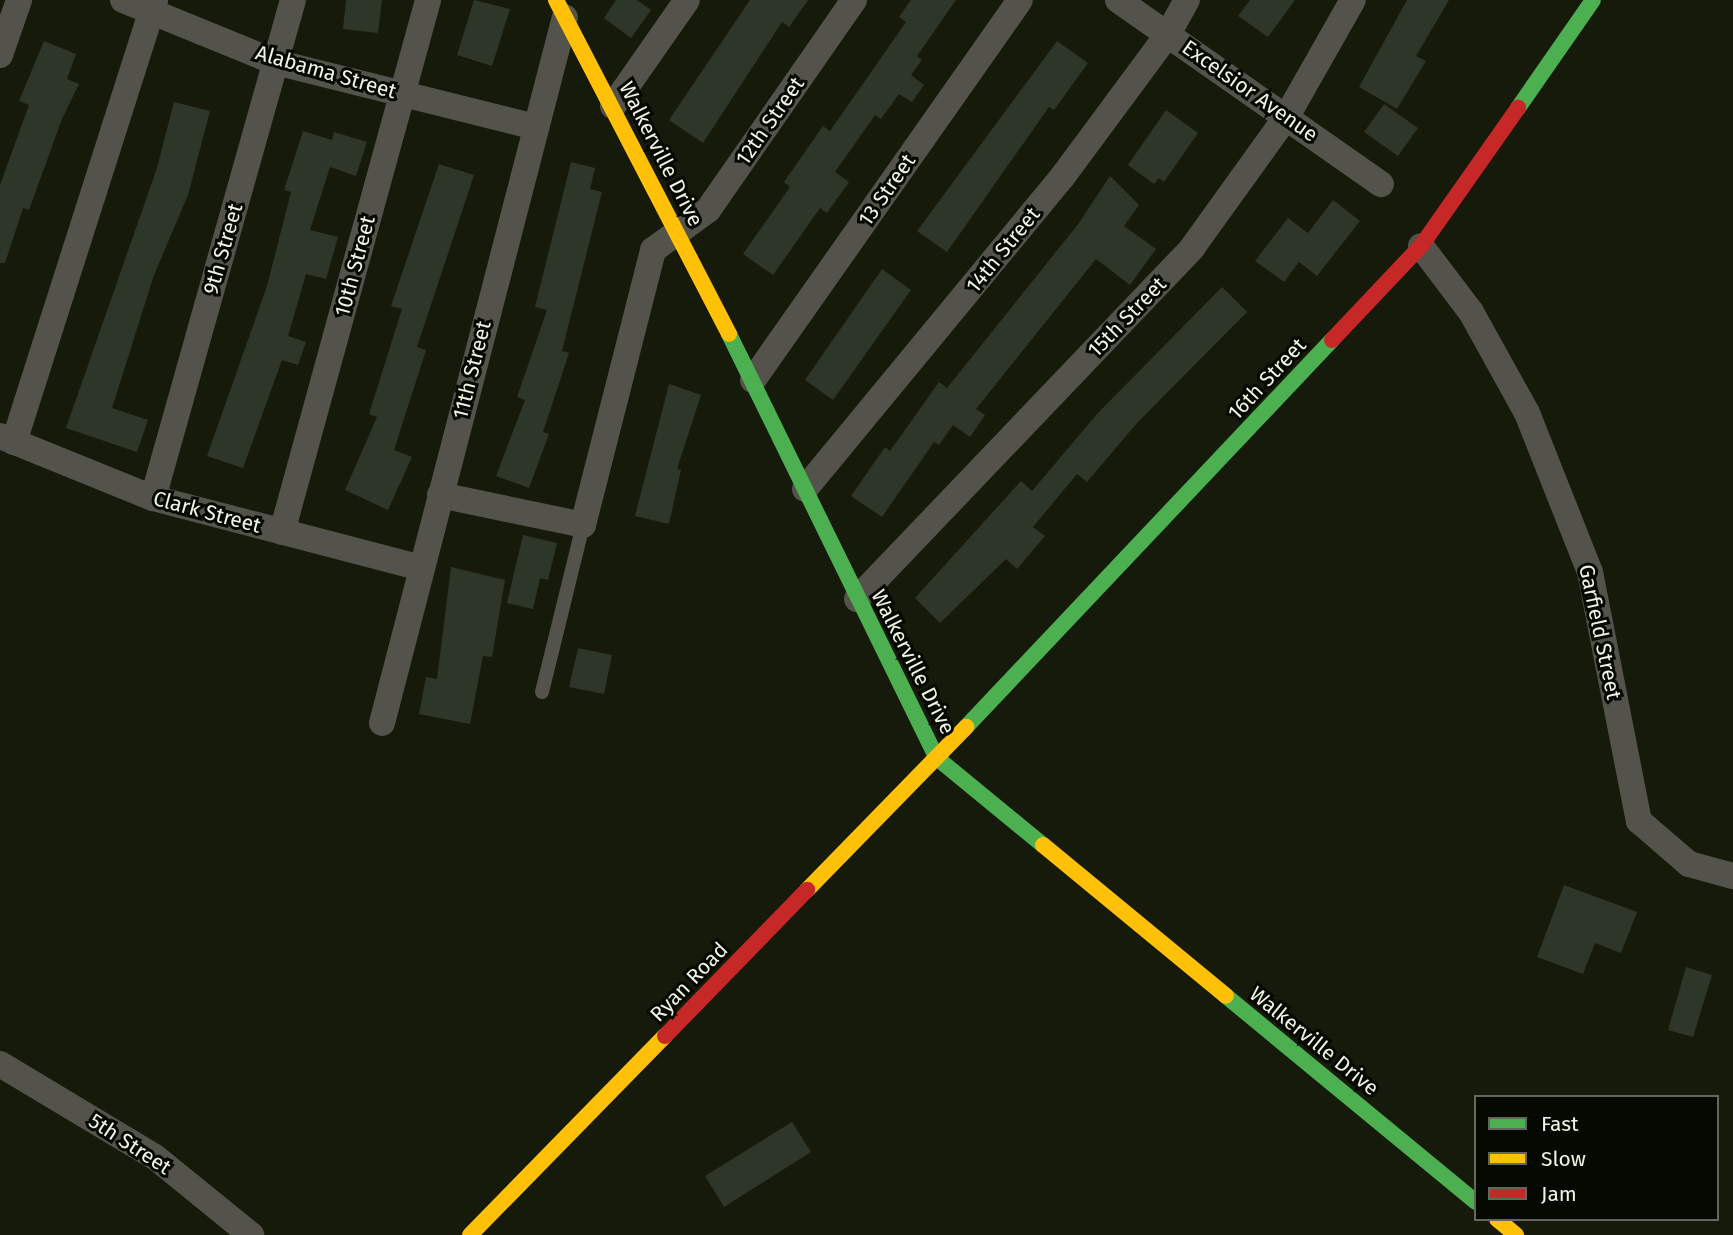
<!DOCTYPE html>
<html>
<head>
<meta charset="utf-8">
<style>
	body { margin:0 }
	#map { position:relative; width:1733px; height:1235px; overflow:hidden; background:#161a0a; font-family:"Fira Sans",sans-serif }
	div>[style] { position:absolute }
	.building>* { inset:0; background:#2e362a }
	.lane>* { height:14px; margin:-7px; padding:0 7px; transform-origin:7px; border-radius:7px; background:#53524b }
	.street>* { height:26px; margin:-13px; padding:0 13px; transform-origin:13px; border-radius:13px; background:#53524b }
	.fast>* { height:16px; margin:-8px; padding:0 8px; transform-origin:8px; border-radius:8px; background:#4caf50 }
	.slow>* { height:16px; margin:-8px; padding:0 8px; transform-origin:8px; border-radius:8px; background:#ffc107 }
	.jam>* { height:16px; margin:-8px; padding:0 8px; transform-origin:8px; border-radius:8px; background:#c62828 }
	span { translate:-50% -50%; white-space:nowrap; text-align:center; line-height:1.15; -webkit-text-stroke:6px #060901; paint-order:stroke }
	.street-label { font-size:21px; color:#f0f5e3 }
	.legend { position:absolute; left:1474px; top:1095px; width:245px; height:126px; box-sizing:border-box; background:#060901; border:2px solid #64675b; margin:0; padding:9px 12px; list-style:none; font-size:21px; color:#f0f5e3 }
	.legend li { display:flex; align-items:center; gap:14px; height:35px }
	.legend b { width:35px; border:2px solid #64675b }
</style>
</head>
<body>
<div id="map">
	<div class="building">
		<i style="clip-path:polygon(346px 0,382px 0,378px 33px,343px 29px)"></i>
		<i style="clip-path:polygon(474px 0,510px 9px,492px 66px,457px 55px)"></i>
		<i style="clip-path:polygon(616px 0,637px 0,651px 10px,631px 38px,604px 18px)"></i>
		<i style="clip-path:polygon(750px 0,808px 0,789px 27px,782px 22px,703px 143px,669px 120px)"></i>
		<i style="clip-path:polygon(911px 0,956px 0,917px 56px,922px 60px,911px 75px,924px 85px,912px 102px,899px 94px,881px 119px,875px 115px,835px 172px,849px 182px,827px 213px,820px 208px,773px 275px,743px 254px,790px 187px,784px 182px,823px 126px,830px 131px,906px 22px,899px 17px)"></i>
		<i style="clip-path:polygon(1250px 0,1295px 0,1268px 37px,1238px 16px)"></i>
		<i style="clip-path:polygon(1407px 0,1449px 0,1416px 56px,1426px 61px,1397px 109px,1359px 87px)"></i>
		<i style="clip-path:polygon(44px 41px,76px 54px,67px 79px,79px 84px,62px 119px,29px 210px,23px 208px,5px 263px,0 263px,0 185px,29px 105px,19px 101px)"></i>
		<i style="clip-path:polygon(1057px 41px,1088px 63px,1054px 110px,1049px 107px,947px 252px,917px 231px)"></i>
		<i style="clip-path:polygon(174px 102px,210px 111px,188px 195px,154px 275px,112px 408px,148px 420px,137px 452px,66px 428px,157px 168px)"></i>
		<i style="clip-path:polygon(1384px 104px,1418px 128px,1398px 156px,1364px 132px)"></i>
		<i style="clip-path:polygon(1166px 110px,1198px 133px,1164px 182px,1159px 178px,1154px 184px,1128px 165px)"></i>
		<i style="clip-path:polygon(303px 131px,332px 140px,334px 132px,367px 142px,356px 176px,330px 167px,310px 230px,338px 237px,326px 279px,306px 274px,288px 336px,306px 342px,298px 365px,282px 360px,243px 468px,207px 456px,267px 286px,291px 192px,284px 190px)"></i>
		<i style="clip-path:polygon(571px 162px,595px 168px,590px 189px,602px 192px,562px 351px,569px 353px,543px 432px,549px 434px,529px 488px,496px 476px,525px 400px,517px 397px,547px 310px,535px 307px)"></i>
		<i style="clip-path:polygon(439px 164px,474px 175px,417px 347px,426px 350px,394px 450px,412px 457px,388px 510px,345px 490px,377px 417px,369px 414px,402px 309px,391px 306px)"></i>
		<i style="clip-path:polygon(1110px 176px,1139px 205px,1124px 226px,1156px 249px,1130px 285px,1096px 259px,976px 409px,985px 415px,970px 437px,953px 425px,939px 445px,934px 442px,882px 517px,851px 496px,885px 447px,890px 451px,939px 382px,947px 388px,1079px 223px)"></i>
		<i style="clip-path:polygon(1333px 200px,1360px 221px,1317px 276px,1299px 262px,1284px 282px,1255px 261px,1288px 218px,1308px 233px)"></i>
		<i style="clip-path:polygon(882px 269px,911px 290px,833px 400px,805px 380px)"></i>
		<i style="clip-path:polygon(1222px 287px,1247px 312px,1137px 423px,1087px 482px,1077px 474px,1033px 527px,1045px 536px,1017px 569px,1006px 559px,940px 623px,915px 598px,1021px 481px,1032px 491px,1097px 414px)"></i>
		<i style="clip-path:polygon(669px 384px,701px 395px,677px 469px,681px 470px,669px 524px,635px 516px)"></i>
		<i style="clip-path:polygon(523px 535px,557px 543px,548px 580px,540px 578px,533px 609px,507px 603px)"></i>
		<i style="clip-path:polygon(451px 567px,505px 580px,492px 657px,483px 656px,470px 724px,419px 714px,426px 677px,437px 679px)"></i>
		<i style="clip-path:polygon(578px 648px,612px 655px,604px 694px,569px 687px)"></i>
		<i style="clip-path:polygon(1564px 885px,1637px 912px,1621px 953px,1595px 943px,1583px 974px,1537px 957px)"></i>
		<i style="clip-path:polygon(1686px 967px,1712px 975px,1693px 1037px,1668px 1030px)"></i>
		<i style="clip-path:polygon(792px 1122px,811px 1152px,724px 1207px,705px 1176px)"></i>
	</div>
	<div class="lane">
		<i style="left:542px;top:692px;width:172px;rotate:-76.2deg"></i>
	</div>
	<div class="street">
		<i style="left:123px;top:0;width:164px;rotate:22.2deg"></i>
		<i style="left:275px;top:62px;width:268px;rotate:14deg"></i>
		<i style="left:1118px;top:0;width:321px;rotate:35deg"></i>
		<i style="left:0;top:55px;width:58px;rotate:-70.9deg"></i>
		<i style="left:613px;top:106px;width:129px;rotate:-55.1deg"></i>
		<i style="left:1421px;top:246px;width:83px;rotate:52.9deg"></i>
		<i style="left:1471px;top:312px;width:115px;rotate:61deg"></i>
		<i style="left:1527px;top:413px;width:171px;rotate:68.4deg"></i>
		<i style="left:1590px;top:572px;width:254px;rotate:78.9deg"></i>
		<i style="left:1639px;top:821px;width:66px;rotate:40.7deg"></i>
		<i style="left:1689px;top:864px;width:46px;rotate:15.3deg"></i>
		<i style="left:753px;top:380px;width:464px;rotate:-54.9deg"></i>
		<i style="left:0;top:436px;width:165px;rotate:22.1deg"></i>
		<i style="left:153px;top:498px;width:278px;rotate:14.6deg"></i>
		<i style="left:14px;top:442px;width:464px;rotate:-72.3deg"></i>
		<i style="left:805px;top:489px;width:406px;rotate:-50.5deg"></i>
		<i style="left:1063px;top:176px;width:177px;rotate:-53.5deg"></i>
		<i style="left:1168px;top:34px;width:39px;rotate:-61deg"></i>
		<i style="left:440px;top:495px;width:146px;rotate:11.8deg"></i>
		<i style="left:583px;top:525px;width:284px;rotate:-75.7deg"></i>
		<i style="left:653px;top:250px;width:68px;rotate:-36deg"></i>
		<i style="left:708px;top:210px;width:256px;rotate:-55.2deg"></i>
		<i style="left:153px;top:498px;width:517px;rotate:-74.3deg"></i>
		<i style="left:282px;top:532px;width:552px;rotate:-74.65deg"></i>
		<i style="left:857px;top:599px;width:485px;rotate:-46.3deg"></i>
		<i style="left:1192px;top:248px;width:163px;rotate:-54.3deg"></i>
		<i style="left:1287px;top:116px;width:133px;rotate:-60.4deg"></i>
		<i style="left:382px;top:723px;width:729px;rotate:-75.47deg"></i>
		<i style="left:0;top:1064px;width:181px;rotate:31deg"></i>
		<i style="left:155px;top:1157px;width:124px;rotate:39.1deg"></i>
	</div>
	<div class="fast">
		<i style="left:1518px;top:108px;width:131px;rotate:-55.2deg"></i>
		<i style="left:729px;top:334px;width:472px;rotate:63.9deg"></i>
		<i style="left:937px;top:758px;width:137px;rotate:39.4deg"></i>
		<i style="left:966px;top:727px;width:533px;rotate:-46.6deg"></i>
		<i style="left:1226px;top:996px;width:324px;rotate:39.5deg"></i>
	</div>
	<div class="slow">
		<i style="left:556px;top:0;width:376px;rotate:62.6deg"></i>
		<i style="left:1043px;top:845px;width:237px;rotate:39.5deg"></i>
		<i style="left:807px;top:890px;width:228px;rotate:-45.7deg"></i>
		<i style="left:1497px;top:1219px;width:25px;rotate:40deg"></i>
		<i style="left:470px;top:1235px;width:279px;rotate:-45.6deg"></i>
	</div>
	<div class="jam">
		<i style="left:1332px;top:340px;width:129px;rotate:-46.6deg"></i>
		<i style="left:1421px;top:246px;width:169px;rotate:-54.9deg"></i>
		<i style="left:665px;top:1036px;width:204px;rotate:-45.8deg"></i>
	</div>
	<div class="street-label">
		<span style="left:326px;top:72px;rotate:16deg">Alabama Street</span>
		<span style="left:1250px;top:91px;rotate:35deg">Excelsior Avenue</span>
		<span style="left:770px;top:121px;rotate:-55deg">12th Street</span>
		<span style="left:661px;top:154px;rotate:63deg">Walkerville Drive</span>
		<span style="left:887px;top:190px;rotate:-55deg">13 Street</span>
		<span style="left:223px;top:249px;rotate:-74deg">9th Street</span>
		<span style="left:1003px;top:250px;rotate:-51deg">14th Street</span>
		<span style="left:355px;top:266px;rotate:-75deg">10th Street</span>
		<span style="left:1127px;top:317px;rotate:-46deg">15th Street</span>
		<span style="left:472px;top:370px;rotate:-76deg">11th Street</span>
		<span style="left:1267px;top:379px;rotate:-47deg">16th Street</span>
		<span style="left:207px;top:512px;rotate:15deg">Clark Street</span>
		<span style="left:1600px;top:632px;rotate:78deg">Garfield Street</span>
		<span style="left:913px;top:662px;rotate:63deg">Walkerville Drive</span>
		<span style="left:689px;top:982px;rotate:-46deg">Ryan Road</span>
		<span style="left:1314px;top:1041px;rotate:39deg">Walkerville Drive</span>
		<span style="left:130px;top:1144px;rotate:33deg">5th Street</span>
	</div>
	<ul class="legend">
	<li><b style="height:9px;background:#4caf50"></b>Fast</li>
	<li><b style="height:9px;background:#ffc107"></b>Slow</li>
	<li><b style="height:9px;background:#c62828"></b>Jam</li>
	</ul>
</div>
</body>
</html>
